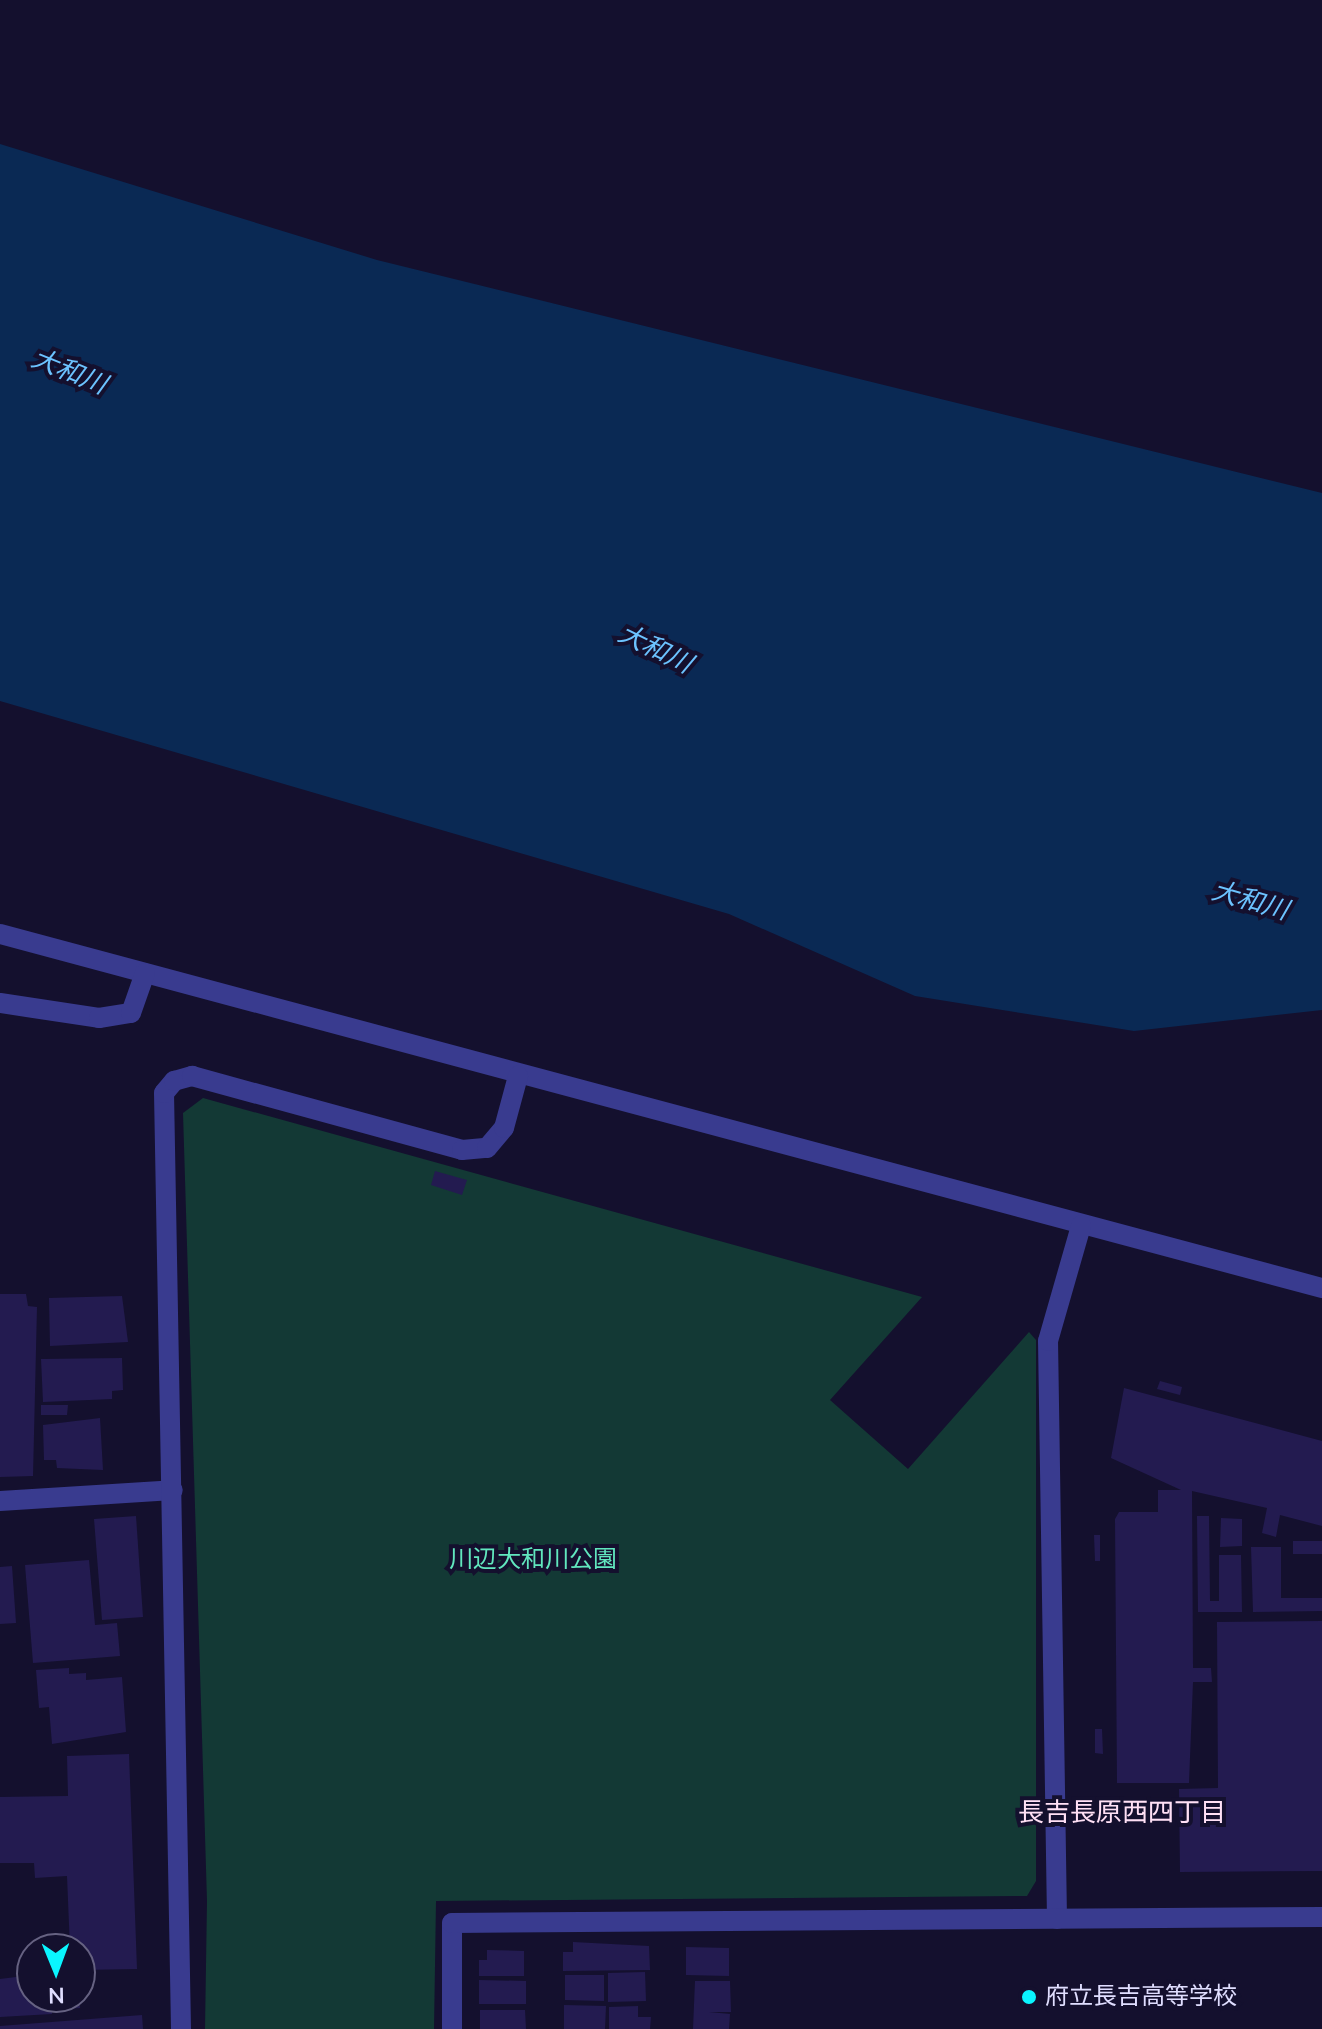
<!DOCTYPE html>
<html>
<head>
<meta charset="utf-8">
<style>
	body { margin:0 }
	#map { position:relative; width:1322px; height:2029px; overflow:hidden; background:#14102e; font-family:"Nunito Sans","Noto Sans JP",sans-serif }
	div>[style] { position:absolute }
	.green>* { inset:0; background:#133935 }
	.water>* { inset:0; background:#0a2954 }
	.building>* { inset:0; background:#231b50 }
	.minor>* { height:20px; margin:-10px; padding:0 10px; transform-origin:10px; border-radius:10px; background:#393b8f }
	.dots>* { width:22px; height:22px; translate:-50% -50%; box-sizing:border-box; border:4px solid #14102e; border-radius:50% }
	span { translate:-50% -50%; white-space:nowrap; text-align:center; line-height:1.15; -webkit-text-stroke:8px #14102e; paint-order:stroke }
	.park-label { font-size:24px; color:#61e7be }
	.poi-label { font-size:24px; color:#e0deff }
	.left { translate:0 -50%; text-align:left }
	.water-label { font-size:26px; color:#6cc3ff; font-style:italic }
	.neighbourhood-label { font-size:26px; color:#ffe0f5 }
	.north { position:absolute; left:16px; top:1933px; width:80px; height:80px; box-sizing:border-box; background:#14102e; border:2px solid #666282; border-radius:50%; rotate:179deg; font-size:22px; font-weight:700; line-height:32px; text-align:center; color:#e0deff }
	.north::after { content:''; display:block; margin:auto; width:28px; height:36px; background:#0af5ff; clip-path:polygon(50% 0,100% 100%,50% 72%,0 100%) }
</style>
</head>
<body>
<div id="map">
	<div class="green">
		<i style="clip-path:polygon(203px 1098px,922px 1297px,830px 1400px,908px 1469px,1029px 1332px,1036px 1340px,1036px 1881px,1027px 1896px,436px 1901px,434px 2029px,205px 2029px,207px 1901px,183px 1113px)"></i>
	</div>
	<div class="water">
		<i style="clip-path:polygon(0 144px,377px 260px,1322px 493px,1322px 1010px,1134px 1031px,915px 996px,729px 914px,0 701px)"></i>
	</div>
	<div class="building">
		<i style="clip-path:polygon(435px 1171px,467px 1180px,462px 1195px,431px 1185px)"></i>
		<i style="clip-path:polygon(0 1294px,26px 1294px,28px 1306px,37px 1307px,33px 1476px,0 1477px)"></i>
		<i style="clip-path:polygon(122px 1296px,128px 1342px,50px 1346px,49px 1298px)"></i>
		<i style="clip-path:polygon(122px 1358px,123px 1390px,112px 1391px,112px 1399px,43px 1402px,41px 1359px)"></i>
		<i style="clip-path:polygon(1160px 1381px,1182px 1387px,1180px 1395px,1157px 1389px)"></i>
		<i style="clip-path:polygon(1124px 1388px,1322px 1441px,1322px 1526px,1280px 1515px,1276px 1537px,1262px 1533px,1267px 1508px,1192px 1491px,1193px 1668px,1211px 1668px,1212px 1682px,1193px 1682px,1189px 1783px,1117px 1783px,1115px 1519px,1119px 1512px,1158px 1512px,1158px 1490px,1181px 1490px,1111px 1458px)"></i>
		<i style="clip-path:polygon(41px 1405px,68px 1405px,67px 1415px,41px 1415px)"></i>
		<i style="clip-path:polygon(100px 1418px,103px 1470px,57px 1468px,56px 1460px,44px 1460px,43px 1425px)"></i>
		<i style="clip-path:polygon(136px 1516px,143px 1617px,102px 1620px,94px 1519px)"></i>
		<i style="clip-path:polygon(1197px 1516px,1209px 1516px,1210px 1601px,1219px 1601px,1219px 1555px,1241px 1555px,1242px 1612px,1198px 1612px)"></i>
		<i style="clip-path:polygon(1221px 1518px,1242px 1519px,1242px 1546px,1220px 1547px)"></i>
		<i style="clip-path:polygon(1094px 1535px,1100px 1535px,1100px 1561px,1095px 1561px)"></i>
		<i style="clip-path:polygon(1293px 1541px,1322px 1541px,1322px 1554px,1293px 1554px)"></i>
		<i style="clip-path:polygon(1251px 1547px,1281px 1547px,1281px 1598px,1322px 1598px,1322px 1611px,1253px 1612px)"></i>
		<i style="clip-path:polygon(89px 1560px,95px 1625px,117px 1623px,120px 1656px,33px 1663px,25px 1565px)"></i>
		<i style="clip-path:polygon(12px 1566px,16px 1623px,0 1624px,0 1567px)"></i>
		<i style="clip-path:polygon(1322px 1621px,1322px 1871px,1180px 1872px,1179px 1789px,1218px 1788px,1217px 1622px)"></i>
		<i style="clip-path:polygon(69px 1668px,69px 1674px,86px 1673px,86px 1680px,122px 1677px,126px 1732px,52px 1744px,49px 1707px,39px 1708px,36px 1670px)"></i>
		<i style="clip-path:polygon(1095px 1729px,1102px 1729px,1103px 1754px,1095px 1753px)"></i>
		<i style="clip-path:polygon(129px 1754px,137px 1969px,80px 1970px,80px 1949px,70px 1949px,67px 1876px,35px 1878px,34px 1863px,0 1863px,0 1797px,68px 1796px,67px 1756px)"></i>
		<i style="clip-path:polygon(573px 1942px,649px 1946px,650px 1970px,563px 1971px,563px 1952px,573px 1952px)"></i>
		<i style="clip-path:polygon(686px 1947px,729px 1948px,729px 1976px,686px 1975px)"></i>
		<i style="clip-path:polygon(487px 1950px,524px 1951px,524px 1976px,479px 1976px,479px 1960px,487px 1960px)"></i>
		<i style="clip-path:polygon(645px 1972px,646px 2001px,608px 2002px,608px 1973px)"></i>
		<i style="clip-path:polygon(32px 1975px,32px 1997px,51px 1997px,52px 2014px,0 2017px,0 1979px)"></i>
		<i style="clip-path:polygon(565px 1975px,604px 1975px,604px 2001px,565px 2000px)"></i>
		<i style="clip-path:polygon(479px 1980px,526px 1981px,526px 2004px,479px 2004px)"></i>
		<i style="clip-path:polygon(695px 1981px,730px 1981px,731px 2012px,709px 2012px,730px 2014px,729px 2029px,693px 2029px)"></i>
		<i style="clip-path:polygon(63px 1997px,79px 1997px,80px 2008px,64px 2009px)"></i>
		<i style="clip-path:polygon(564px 2005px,606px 2006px,605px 2029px,564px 2029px)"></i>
		<i style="clip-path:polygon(638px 2006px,638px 2017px,651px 2017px,650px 2029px,609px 2029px,609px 2007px)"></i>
		<i style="clip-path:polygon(480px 2010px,525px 2010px,526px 2029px,480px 2029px)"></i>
		<i style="clip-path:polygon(142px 2015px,143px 2029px,0 2029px,0 2026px)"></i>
	</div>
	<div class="minor">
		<i style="left:0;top:934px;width:1369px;rotate:14.99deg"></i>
		<i style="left:0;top:1003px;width:100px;rotate:8.6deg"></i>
		<i style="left:99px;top:1018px;width:32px;rotate:-9deg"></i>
		<i style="left:131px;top:1013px;width:42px;rotate:-70.7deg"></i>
		<i style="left:0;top:1501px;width:173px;rotate:-3.6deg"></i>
		<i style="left:1057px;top:1919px;width:578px;rotate:-90.89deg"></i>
		<i style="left:1048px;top:1341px;width:120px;rotate:-74deg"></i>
		<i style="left:181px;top:2029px;width:936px;rotate:-91.04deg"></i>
		<i style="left:164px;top:1093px;width:16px;rotate:-50deg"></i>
		<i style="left:174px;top:1081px;width:19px;rotate:-16deg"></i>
		<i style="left:192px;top:1076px;width:280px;rotate:15.3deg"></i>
		<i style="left:462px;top:1150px;width:25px;rotate:-5deg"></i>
		<i style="left:487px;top:1148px;width:26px;rotate:-50deg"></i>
		<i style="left:504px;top:1128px;width:54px;rotate:-74.9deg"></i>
		<i style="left:452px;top:2029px;width:106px;rotate:-90deg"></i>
		<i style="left:452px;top:1923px;width:870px;rotate:-0.4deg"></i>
	</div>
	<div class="dots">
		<i style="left:1029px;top:1997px;background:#0af5ff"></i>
	</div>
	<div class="park-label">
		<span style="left:533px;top:1560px">川辺大和川公園</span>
	</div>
	<div class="poi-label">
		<span class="left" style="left:1045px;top:1997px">府立長吉高等学校</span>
	</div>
	<div class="water-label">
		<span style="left:69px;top:372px;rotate:22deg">大和川</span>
		<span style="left:655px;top:649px;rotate:26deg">大和川</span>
		<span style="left:1250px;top:901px;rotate:16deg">大和川</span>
	</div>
	<div class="neighbourhood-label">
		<span style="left:1122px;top:1813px">長吉長原西四丁目</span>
	</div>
	<div class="north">N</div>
</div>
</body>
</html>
